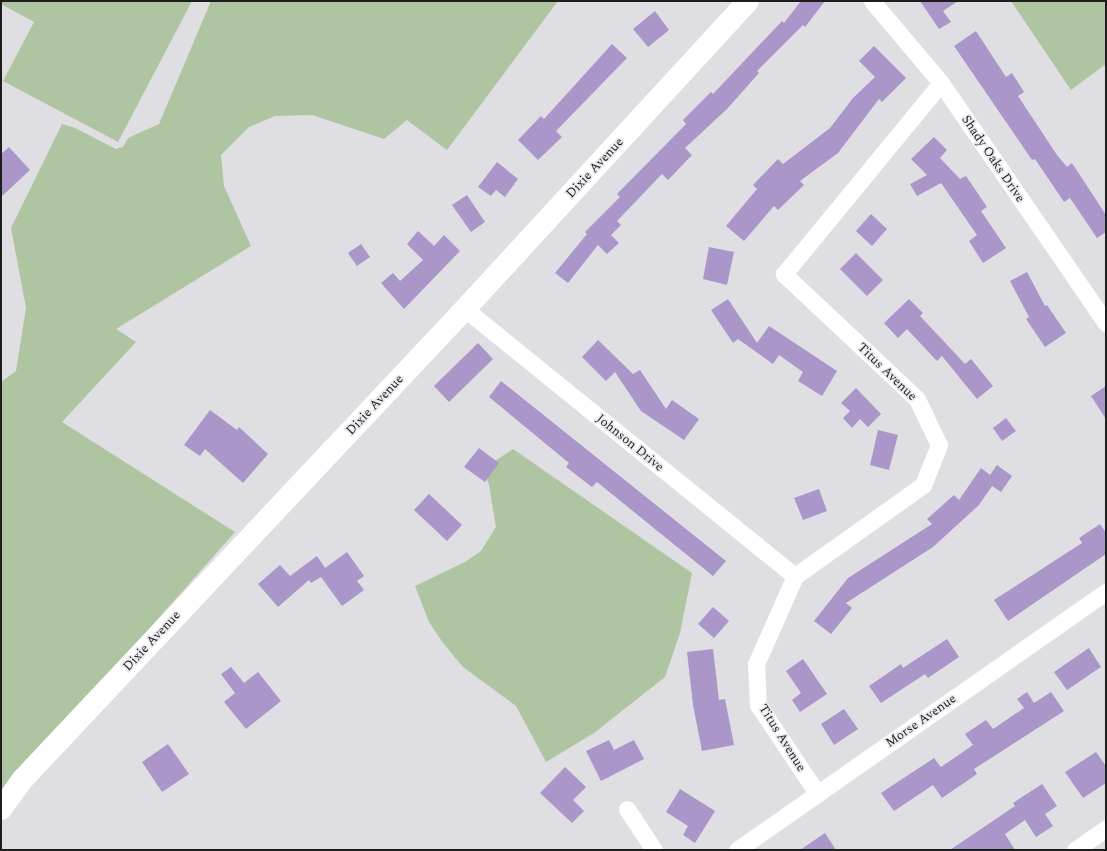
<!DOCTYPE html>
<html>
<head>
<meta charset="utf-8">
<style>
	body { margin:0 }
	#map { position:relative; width:1107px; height:851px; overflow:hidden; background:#dfdee2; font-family:Spectral,serif }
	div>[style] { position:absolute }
	.green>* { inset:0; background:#afc5a1 }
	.building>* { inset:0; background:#ab96ca }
	.street>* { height:17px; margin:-8.5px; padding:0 8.5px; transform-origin:8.5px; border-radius:8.5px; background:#fff }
	.secondary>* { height:22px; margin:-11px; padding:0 11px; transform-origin:11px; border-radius:11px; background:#fff }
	span { translate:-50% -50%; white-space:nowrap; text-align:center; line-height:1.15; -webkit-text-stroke:3.5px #ececf0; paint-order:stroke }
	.street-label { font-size:13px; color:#1d1d1e }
	.frame { position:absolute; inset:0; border:2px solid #1d1d1e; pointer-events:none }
</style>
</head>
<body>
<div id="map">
	<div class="green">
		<i style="clip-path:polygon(1px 1px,192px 1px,118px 142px,3px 81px,34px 22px,1px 4px)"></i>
		<i style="clip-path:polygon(211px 1px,558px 1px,447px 150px,407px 120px,384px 139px,312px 115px,275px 116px,249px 127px,221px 155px,224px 186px,251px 246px,116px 329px,136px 342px,62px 422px,235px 532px,1px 796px,1px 382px,16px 371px,26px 308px,11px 228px,62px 124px,75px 128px,116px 149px,123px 147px,128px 138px,159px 124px)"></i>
		<i style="clip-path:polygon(1011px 1px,1106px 1px,1106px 64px,1071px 90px)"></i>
		<i style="clip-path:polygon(513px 449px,692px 573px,680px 633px,665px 677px,594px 733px,546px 762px,516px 706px,463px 667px,443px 643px,429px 622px,415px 586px,465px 562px,481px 551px,496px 527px,489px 485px,483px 469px)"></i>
	</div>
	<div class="building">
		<i style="clip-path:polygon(801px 1px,825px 1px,805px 27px,803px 25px,757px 71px,759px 73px,727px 109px,685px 148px,692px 155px,668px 180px,662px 174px,617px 221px,621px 225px,611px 235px,619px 243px,607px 254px,598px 245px,568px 283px,555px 273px,587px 234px,585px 232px,620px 197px,617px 194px,686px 124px,683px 120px,711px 92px,713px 94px,782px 21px,784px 23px)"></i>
		<i style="clip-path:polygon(920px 1px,958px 1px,943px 11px,951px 22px,939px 29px)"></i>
		<i style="clip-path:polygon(655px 11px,669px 30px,648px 47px,633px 29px)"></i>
		<i style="clip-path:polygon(976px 31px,1006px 77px,1012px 73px,1024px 92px,1018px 96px,1057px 155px,1067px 167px,1072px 163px,1106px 215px,1106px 232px,1097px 238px,1070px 198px,1064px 202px,1035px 159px,1032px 160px,954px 46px)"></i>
		<i style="clip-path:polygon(612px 44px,627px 58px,556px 131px,562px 137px,538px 160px,518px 140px,541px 116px,544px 119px)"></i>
		<i style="clip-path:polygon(874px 46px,906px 78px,882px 102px,879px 99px,838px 153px,800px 181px,804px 185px,778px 210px,774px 206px,744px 241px,726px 226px,757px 189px,753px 185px,778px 159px,783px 164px,830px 128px,853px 98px,875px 77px,859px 61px)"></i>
		<i style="clip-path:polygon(934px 137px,947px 150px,940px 158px,960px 179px,966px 176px,987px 207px,981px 211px,1006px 248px,983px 263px,969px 241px,977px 235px,941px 183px,917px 196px,910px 184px,927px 175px,911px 159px)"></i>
		<i style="clip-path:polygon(9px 147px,30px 170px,1px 197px,1px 154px)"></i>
		<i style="clip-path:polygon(497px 162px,518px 179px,505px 197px,496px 190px,491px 196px,478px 187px)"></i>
		<i style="clip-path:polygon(467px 195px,485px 222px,471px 232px,452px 205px)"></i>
		<i style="clip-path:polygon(871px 214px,887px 229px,872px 246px,856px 231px)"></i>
		<i style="clip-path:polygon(418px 231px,434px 246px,444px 235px,460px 251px,404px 309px,381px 283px,393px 273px,400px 281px,423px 260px,407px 244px)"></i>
		<i style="clip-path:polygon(361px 244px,370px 257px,357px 266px,348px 253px)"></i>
		<i style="clip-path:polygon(709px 247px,734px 252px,727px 285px,703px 279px)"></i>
		<i style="clip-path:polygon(856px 253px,883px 280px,867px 296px,840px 269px)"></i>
		<i style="clip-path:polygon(1027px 272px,1045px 306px,1047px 305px,1066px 333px,1045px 347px,1026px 319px,1029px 317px,1010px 281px)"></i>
		<i style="clip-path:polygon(728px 299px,757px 343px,769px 326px,837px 371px,822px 396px,798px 381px,803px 372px,779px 355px,773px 364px,738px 339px,733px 343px,711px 310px)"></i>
		<i style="clip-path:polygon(909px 299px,923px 313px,920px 316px,965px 364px,971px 359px,993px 386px,977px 399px,942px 356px,937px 361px,907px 329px,898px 338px,884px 323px)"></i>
		<i style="clip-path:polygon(598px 340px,633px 374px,640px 370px,666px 409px,672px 400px,699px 419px,684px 440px,641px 411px,615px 372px,606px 381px,582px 357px)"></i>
		<i style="clip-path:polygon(478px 343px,493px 359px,449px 402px,434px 386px)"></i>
		<i style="clip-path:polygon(501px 381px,726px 561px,713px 576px,597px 482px,592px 487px,566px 467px,569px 463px,489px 397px)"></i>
		<i style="clip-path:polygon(1106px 386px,1106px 419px,1091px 396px)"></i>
		<i style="clip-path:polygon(856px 388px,881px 414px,868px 427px,860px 419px,852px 428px,843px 418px,850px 411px,841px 403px)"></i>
		<i style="clip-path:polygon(210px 410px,237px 430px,239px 427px,268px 454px,243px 483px,205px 449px,200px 456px,184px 445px)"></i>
		<i style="clip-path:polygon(1006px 418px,1016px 431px,1002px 441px,993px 428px)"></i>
		<i style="clip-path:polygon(878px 430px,898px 435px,889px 470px,870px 465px)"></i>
		<i style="clip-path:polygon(479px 448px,499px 463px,485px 482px,464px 467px)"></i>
		<i style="clip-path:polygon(997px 465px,1012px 476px,1001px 492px,992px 486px,979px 505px,933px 547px,846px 603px,852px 608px,831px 634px,814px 621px,848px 578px,932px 524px,927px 519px,954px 495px,959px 500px,981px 468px,990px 475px)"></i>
		<i style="clip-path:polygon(819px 489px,827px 511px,803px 520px,794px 498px)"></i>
		<i style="clip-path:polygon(429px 494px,462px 525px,447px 541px,414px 510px)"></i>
		<i style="clip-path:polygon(1100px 524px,1106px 533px,1106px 554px,1008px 621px,994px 600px,1082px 543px,1079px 538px)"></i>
		<i style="clip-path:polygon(347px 552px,364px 576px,357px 581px,364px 590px,342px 606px,321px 577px,311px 583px,309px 580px,278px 607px,258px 584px,280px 565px,290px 576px,317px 556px,325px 568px)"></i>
		<i style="clip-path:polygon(713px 607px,729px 621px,714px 638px,698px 624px)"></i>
		<i style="clip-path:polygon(947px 639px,959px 657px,928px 678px,925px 674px,881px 703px,869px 686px,901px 664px,903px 668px)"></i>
		<i style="clip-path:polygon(1089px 648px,1101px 667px,1067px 690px,1054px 672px)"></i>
		<i style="clip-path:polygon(713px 649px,719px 700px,725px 699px,734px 745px,702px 751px,693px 705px,687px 652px)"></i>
		<i style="clip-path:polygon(803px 659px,827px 694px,800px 712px,792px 700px,801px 693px,786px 671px)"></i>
		<i style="clip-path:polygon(231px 667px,244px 683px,258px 672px,281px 701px,246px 729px,224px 702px,235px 693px,221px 674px)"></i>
		<i style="clip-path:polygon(1027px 692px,1034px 703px,1051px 692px,1064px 711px,974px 769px,977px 774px,942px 798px,933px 785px,894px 811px,881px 793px,934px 758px,941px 767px,973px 745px,965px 734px,986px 720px,993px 729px,1024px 708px,1017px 699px)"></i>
		<i style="clip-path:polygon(844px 709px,858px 729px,834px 745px,821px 724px)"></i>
		<i style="clip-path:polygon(609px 740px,614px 750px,634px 740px,644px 759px,601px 781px,586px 751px)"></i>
		<i style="clip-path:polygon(168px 744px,189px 774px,162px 792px,142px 762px)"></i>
		<i style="clip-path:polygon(1096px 752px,1106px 766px,1106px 783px,1083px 798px,1065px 772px)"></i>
		<i style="clip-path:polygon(565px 767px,586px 787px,573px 800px,584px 811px,572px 823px,540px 793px)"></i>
		<i style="clip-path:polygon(1042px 784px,1057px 806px,1045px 814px,1053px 826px,1036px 837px,1025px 820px,1005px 834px,1015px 850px,950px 850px,1015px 806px,1013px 803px)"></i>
		<i style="clip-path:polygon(680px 789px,715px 811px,695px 843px,683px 835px,688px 826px,666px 812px)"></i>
		<i style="clip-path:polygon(825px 833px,836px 850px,800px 850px)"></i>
	</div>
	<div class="street">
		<i style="left:872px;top:1px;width:107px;rotate:49.9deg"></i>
		<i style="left:941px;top:83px;width:291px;rotate:55.5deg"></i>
		<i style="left:465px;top:309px;width:424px;rotate:39deg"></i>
		<i style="left:817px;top:793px;width:106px;rotate:-123.8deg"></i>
		<i style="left:758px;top:705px;width:41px;rotate:-92.8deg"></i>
		<i style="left:756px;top:664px;width:96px;rotate:-66.1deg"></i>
		<i style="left:795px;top:576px;width:157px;rotate:-35.4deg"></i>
		<i style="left:923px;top:485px;width:43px;rotate:-68.2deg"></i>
		<i style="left:939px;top:445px;width:51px;rotate:-115.6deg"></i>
		<i style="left:917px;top:399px;width:183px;rotate:-136.8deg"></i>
		<i style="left:784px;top:274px;width:247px;rotate:-50.6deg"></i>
		<i style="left:627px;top:809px;width:49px;rotate:56.6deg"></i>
		<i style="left:737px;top:850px;width:450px;rotate:-35deg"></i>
		<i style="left:1075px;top:850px;width:38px;rotate:-35deg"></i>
	</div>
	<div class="secondary">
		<i style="left:1px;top:809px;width:36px;rotate:-54deg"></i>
		<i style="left:22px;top:780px;width:647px;rotate:-46.75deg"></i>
		<i style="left:465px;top:309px;width:418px;rotate:-47.4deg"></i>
	</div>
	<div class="street-label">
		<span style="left:993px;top:159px;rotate:56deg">Shady Oaks Drive</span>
		<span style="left:595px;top:168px;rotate:-47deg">Dixie Avenue</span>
		<span style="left:887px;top:372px;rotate:44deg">Titus Avenue</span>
		<span style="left:375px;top:405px;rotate:-47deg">Dixie Avenue</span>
		<span style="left:630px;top:443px;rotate:39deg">Johnson Drive</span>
		<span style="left:152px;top:641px;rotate:-47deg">Dixie Avenue</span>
		<span style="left:921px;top:721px;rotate:-35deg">Morse Avenue</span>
		<span style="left:782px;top:738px;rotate:58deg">Titus Avenue</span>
	</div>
	<div class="frame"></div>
</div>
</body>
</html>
